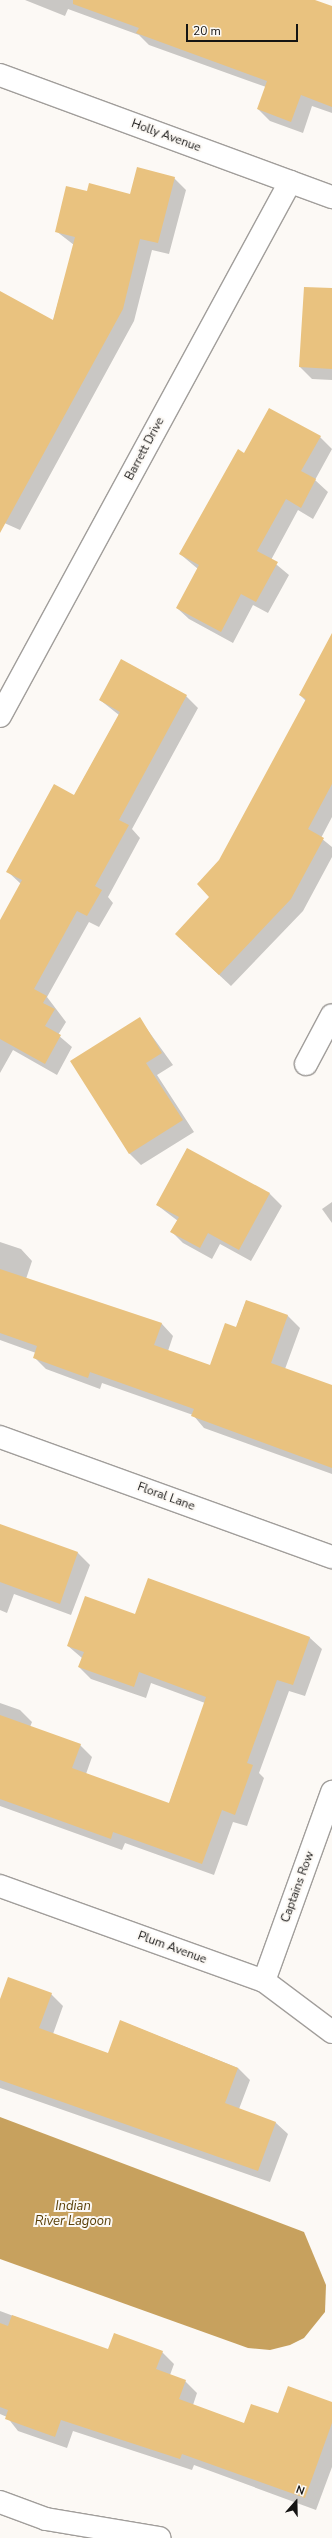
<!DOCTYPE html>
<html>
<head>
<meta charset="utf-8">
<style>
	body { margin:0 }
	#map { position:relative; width:332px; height:2538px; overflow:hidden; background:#fcf9f5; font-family:"Nunito Sans",sans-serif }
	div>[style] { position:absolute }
	.water>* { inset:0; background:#c7a15e }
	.shadow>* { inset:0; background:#0003 }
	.building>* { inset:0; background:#e9c27f }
	.roads { filter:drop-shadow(1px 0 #a19e9b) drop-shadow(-1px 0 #a19e9b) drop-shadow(0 1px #a19e9b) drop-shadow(0 -1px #a19e9b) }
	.street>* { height:22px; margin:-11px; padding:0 11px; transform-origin:11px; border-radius:11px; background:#fff }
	span { translate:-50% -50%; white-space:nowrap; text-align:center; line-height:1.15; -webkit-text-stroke:4px #fcf9f5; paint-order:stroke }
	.street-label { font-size:12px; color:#151413 }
	.water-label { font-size:13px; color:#5b410a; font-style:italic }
	.north { position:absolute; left:276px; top:2482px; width:40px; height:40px; -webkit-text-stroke:3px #fcf9f5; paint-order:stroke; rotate:20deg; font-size:11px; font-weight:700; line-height:16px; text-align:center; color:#151413 }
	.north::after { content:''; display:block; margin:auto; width:14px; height:18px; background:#151413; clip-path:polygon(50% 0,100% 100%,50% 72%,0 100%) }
	.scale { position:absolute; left:186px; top:24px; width:112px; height:18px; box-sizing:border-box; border:2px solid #151413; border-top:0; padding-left:5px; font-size:12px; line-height:14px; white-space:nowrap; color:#151413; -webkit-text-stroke:3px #fcf9f5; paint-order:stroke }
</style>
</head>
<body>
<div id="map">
	<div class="water">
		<i style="clip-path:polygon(0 2117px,304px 2232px,326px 2285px,325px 2312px,304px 2338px,290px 2345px,270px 2350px,248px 2348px,0 2259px)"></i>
	</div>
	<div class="shadow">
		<i style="clip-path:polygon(25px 0,312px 0,332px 7px,332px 113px,312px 106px,303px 133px,270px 121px,258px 109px,266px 87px,149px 45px,139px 35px,68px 9px,65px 16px)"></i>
		<i style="clip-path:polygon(174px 178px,186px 190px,169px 254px,152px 250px,134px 321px,20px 530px,0 521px,0 292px,53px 321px,74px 245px,56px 231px,88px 192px,131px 195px)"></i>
		<i style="clip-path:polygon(305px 288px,332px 289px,332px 380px,312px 379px,300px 367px)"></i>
		<i style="clip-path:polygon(320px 437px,332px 449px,315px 480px,328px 492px,313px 519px,298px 510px,271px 560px,289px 575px,268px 613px,253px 605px,233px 643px,189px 619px,177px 608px,198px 569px,180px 554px,245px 454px)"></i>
		<i style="clip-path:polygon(332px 635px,332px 817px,321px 838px,332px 847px,332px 857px,303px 911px,231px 986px,188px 946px,211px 897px,220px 860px,306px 701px,300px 695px)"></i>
		<i style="clip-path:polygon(186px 696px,198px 708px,132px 829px,140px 838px,108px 897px,113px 903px,99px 927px,89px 922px,47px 997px,66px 1022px,58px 1035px,72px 1047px,57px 1075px,13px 1050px,0 1073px,0 922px,21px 884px,7px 871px,74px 796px,119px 715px,100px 700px)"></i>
		<i style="clip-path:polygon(139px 1018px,173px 1065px,157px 1075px,194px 1132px,141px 1165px,129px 1153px)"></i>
		<i style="clip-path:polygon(187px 1149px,270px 1194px,282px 1206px,251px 1261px,220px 1244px,212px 1259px,183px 1243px,172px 1232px,178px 1221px,157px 1205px)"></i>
		<i style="clip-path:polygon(332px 1202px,332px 1223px,322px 1209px)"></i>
		<i style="clip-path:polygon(0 1242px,21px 1249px,32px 1261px,26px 1279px,162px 1324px,173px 1336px,168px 1351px,211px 1366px,236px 1328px,246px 1301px,288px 1316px,300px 1328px,285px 1369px,332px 1386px,332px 1474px,204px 1428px,193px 1415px,102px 1383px,100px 1389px,46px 1369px,34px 1357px,36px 1353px,0 1340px)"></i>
		<i style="clip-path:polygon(0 1525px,78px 1553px,90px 1565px,71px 1615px,14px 1594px,7px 1613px,0 1610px)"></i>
		<i style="clip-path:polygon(149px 1579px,310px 1638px,322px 1649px,305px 1696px,289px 1691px,259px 1773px,264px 1778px,247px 1826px,233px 1822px,214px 1875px,125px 1843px,122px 1850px,0 1806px,0 1703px,20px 1710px,32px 1722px,30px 1727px,80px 1745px,92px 1757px,86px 1774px,169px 1804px,205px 1703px,151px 1683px,146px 1698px,91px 1679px,79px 1667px,82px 1658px,68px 1646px,136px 1615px)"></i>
		<i style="clip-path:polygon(51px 1994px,63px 2006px,53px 2034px,109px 2054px,121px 2021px,238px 2068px,250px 2080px,239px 2109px,276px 2123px,288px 2134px,270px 2182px,0 2088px,0 2002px)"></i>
		<i style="clip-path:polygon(0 2311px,108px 2351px,162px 2352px,174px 2364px,170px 2375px,185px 2381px,197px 2393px,193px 2405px,245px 2424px,332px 2403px,332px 2467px,316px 2510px,194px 2465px,192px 2470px,73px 2431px,67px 2448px,18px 2431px,7px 2417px,0 2414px)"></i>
	</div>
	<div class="building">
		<i style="clip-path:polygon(73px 0,315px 0,332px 6px,332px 107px,301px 95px,291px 122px,257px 109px,267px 81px,136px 33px,139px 28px,73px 4px)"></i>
		<i style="clip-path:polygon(137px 167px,175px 177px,158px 243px,140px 239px,123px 309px,0 533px,0 291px,53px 320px,75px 237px,55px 232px,66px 186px,87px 191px,89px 183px,130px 194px)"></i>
		<i style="clip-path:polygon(304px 287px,332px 288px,332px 369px,299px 367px)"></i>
		<i style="clip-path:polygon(269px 408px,321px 436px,301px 471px,316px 479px,301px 508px,286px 499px,257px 551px,278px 562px,256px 602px,241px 594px,221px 632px,176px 608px,199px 565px,179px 554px,238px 449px,244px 453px)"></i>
		<i style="clip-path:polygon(332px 633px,332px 784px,308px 829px,324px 838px,291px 899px,219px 975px,175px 934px,209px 897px,197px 884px,219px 860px,306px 699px,299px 695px)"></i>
		<i style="clip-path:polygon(121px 659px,187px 695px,119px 820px,129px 825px,95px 886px,102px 890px,87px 916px,77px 911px,34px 989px,47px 996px,43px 1003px,55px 1009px,45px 1026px,61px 1035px,45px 1064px,0 1039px,0 920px,22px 880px,6px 872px,54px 784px,74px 795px,120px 712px,99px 700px)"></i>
		<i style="clip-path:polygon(140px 1017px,162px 1053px,146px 1063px,183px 1120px,129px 1154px,70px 1061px)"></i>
		<i style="clip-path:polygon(187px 1148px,270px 1193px,239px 1250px,208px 1233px,200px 1248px,170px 1232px,179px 1217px,156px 1205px)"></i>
		<i style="clip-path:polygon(0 1269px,162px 1323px,154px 1345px,210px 1365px,225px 1323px,236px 1327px,246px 1300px,288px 1315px,271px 1363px,332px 1385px,332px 1468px,191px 1416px,194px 1409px,90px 1372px,88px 1378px,33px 1358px,37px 1346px,0 1333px)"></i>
		<i style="clip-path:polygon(0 1524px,78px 1552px,60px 1604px,0 1582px)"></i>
		<i style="clip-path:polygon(148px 1578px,310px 1637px,293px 1685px,277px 1680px,247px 1763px,253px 1765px,235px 1815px,222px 1810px,202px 1864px,113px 1832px,111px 1839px,0 1799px,0 1715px,81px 1744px,72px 1768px,169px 1803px,206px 1697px,139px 1672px,134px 1687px,78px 1667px,84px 1652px,67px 1646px,85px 1596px,135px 1614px)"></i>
		<i style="clip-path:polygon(8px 1977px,52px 1993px,39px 2028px,108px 2053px,120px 2020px,238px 2068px,225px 2103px,276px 2122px,258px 2171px,0 2080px,0 1999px)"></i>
		<i style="clip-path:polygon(12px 2315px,108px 2349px,114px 2333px,163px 2351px,156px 2369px,186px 2380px,179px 2399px,244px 2423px,251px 2404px,278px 2413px,288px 2386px,332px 2402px,332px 2423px,305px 2498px,182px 2454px,180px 2459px,61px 2420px,55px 2437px,5px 2419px,8px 2410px,0 2407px,0 2323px,8px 2326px)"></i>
	</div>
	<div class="roads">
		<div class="street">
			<i style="left:0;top:75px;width:354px;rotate:20.2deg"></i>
			<i style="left:0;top:716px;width:608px;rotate:-61.49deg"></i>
			<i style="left:306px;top:1064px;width:55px;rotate:-62deg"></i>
			<i style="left:0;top:1437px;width:353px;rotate:19.9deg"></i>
			<i style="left:0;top:1886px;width:281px;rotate:19.8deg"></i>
			<i style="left:264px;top:1981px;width:85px;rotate:36.9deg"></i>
			<i style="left:264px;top:1981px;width:201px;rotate:-70.2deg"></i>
			<i style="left:0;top:2502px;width:49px;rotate:20.3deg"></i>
			<i style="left:46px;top:2519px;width:115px;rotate:9.5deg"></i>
		</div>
	</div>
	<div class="street-label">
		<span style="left:166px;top:136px;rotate:20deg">Holly Avenue</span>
		<span style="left:145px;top:449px;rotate:-62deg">Barrett Drive</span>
		<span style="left:166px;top:1497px;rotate:20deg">Floral Lane</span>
		<span style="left:298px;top:1887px;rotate:-70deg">Captains Row</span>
		<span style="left:172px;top:1948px;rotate:20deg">Plum Avenue</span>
	</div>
	<div class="water-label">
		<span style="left:73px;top:2214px">Indian<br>River Lagoon</span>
	</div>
	<div class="north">N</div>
	<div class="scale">20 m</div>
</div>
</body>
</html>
